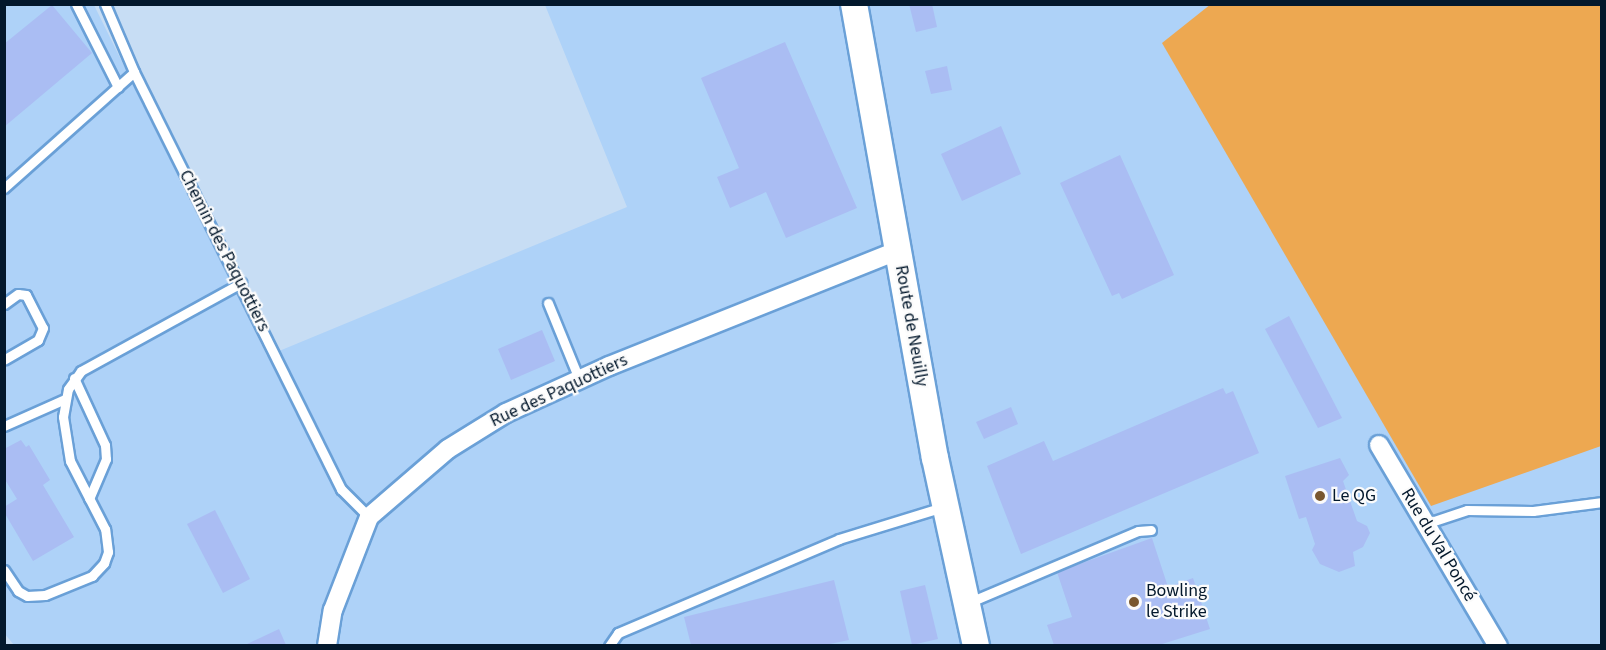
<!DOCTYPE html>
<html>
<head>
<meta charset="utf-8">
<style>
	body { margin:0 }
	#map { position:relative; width:1606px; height:650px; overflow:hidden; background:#c7ddf4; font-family:"Source Sans 3",sans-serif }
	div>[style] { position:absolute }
	.built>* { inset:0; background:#aed2f8 }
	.green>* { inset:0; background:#eda851 }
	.building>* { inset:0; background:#aabdf3 }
	.roads { filter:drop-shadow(2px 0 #6aa0d7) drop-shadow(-2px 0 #6aa0d7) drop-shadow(0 2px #6aa0d7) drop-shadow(0 -2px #6aa0d7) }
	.service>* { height:9px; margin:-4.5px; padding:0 4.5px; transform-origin:4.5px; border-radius:4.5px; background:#fff }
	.minor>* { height:18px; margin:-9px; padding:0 9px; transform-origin:9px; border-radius:9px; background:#fff }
	.secondary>* { height:26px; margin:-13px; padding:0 13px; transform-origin:13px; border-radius:13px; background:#fff }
	.dots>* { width:16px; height:16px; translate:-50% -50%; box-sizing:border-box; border:3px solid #fbfbfb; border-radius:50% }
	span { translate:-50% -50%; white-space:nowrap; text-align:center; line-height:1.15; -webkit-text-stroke:4.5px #fbfbfb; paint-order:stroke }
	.street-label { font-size:18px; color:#03182c }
	.poi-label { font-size:18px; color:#03182c }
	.left { translate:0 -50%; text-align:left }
	.frame { position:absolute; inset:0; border:6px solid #03182c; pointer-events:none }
</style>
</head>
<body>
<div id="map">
	<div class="built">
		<i style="clip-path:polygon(4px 5px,94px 5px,267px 356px,627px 207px,545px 5px,1601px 5px,1601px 645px,14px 645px,4px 633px)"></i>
	</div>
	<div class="green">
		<i style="clip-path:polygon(1211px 4px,1601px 5px,1601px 446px,1431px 506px,1162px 43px)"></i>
	</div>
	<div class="building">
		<i style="clip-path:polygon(909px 4px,932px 4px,937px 27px,916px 32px)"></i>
		<i style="clip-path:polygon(52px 5px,92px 53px,4px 127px,4px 44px)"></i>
		<i style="clip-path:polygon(785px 42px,857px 208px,786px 238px,766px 192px,730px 208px,717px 177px,739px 168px,701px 78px)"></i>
		<i style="clip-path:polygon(947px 66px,952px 90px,931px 94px,925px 71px)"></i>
		<i style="clip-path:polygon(1001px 126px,1021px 174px,962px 201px,941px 154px)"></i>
		<i style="clip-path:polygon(1120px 155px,1174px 275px,1122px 299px,1119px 293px,1112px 296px,1060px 183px)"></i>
		<i style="clip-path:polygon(1289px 316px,1342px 418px,1318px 428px,1265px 329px)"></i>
		<i style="clip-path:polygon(542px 330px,555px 361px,511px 380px,498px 349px)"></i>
		<i style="clip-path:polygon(1223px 388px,1226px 394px,1233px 391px,1259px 453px,1021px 554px,987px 466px,1044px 441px,1053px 461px)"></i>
		<i style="clip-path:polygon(1011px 407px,1018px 424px,984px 439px,976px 422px)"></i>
		<i style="clip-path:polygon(21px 440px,26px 447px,29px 445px,50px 480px,43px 485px,74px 537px,33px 561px,4px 512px,4px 507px,17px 499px,4px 478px,4px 449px)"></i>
		<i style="clip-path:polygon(1340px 458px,1349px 475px,1343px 481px,1357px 521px,1367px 526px,1370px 533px,1363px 547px,1353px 552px,1355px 566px,1339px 572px,1320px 564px,1312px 550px,1315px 544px,1306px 517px,1299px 519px,1285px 476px)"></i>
		<i style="clip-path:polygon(215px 510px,250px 579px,223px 593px,187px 524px)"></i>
		<i style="clip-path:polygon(1152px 538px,1168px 587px,1193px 578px,1210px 629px,1159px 645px,1054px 645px,1047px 625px,1072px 617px,1057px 572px)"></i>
		<i style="clip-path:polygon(834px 580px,849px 640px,825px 645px,691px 645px,684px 617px)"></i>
		<i style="clip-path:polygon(925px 585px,938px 639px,912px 645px,900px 591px)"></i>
		<i style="clip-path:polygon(279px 629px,286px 645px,245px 645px)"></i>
	</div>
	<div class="roads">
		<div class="service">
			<i style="left:76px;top:4px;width:93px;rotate:63.2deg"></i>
			<i style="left:105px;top:4px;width:74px;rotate:66.9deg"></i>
			<i style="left:134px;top:72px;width:466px;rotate:63.6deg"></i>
			<i style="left:341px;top:489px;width:40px;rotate:45deg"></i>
			<i style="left:4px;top:188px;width:174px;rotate:-41.7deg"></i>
			<i style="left:548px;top:303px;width:82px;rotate:67.8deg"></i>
			<i style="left:4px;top:304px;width:17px;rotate:-36deg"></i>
			<i style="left:18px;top:294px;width:8px;rotate:7deg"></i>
			<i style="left:26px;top:295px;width:37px;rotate:63deg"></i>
			<i style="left:43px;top:328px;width:13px;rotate:113deg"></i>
			<i style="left:38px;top:340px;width:39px;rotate:150deg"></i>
			<i style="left:74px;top:378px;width:74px;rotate:65.2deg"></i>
			<i style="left:105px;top:445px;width:14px;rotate:86deg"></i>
			<i style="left:106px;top:459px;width:43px;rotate:113deg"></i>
			<i style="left:4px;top:426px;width:67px;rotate:-23.9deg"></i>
			<i style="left:1425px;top:524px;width:44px;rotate:-18.4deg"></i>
			<i style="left:1467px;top:510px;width:66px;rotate:0.9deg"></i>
			<i style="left:1533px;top:511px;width:70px;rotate:-7.4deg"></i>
			<i style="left:4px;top:570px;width:25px;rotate:56deg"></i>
			<i style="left:18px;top:591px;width:10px;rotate:29deg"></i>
			<i style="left:27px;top:596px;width:18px;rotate:-3deg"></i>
			<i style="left:45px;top:595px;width:51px;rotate:-22deg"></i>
			<i style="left:92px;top:576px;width:18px;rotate:-47deg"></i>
			<i style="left:104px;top:563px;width:12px;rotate:-70deg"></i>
			<i style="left:108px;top:552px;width:23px;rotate:-97deg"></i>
			<i style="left:105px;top:529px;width:76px;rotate:-117.2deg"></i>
			<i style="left:70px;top:461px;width:45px;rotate:-99deg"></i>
			<i style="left:63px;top:417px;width:28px;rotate:-80deg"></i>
			<i style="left:68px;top:389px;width:22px;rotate:-54deg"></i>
			<i style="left:81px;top:371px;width:183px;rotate:-28.8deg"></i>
			<i style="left:970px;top:602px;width:182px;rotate:-22.9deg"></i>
			<i style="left:1138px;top:531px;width:13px;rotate:-4deg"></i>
			<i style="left:609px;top:646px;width:16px;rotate:-55deg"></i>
			<i style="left:618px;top:633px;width:240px;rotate:-23deg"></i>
			<i style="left:839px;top:539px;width:109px;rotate:-17.1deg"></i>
		</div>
		<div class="minor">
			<i style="left:1379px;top:445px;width:234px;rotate:59.4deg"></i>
			<i style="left:327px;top:646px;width:36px;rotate:-81deg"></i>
			<i style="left:333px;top:610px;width:100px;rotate:-68.8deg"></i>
			<i style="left:369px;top:517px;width:104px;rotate:-40.7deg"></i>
			<i style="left:448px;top:449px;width:68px;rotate:-31.8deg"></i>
			<i style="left:506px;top:413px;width:113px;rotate:-24.5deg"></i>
			<i style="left:609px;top:366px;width:310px;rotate:-21.8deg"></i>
		</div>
		<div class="secondary">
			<i style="left:854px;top:4px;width:461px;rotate:79.9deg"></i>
			<i style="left:935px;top:458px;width:192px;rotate:77.7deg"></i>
		</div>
	</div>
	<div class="dots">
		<i style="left:1320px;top:496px;background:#79572f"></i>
		<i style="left:1134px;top:602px;background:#79572f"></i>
	</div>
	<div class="street-label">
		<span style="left:224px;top:251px;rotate:63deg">Chemin des Paquottiers</span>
		<span style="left:911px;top:326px;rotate:80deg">Route de Neuilly</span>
		<span style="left:559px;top:391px;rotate:-25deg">Rue des Paquottiers</span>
		<span style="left:1438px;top:545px;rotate:59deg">Rue du Val Poncé</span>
	</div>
	<div class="poi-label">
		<span class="left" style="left:1332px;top:496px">Le QG</span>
		<span class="left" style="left:1146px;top:602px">Bowling<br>le Strike</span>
	</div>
	<div class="frame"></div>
</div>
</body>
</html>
